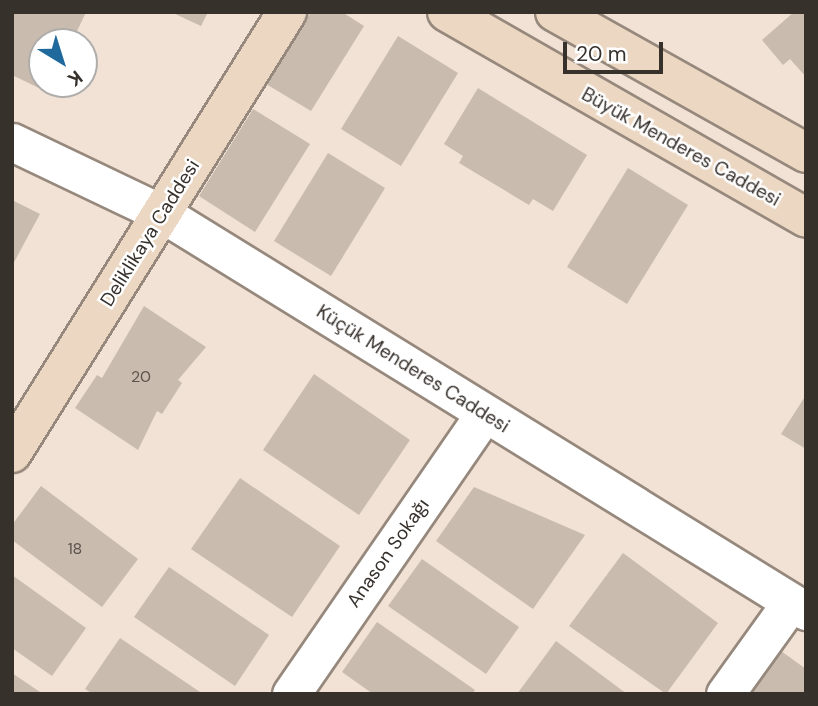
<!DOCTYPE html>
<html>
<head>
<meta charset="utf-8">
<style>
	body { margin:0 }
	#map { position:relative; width:818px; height:706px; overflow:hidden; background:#f1e2d5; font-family:"DM Sans",sans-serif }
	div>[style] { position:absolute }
	.building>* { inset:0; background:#c9bbae }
	.roads { filter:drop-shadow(2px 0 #96887c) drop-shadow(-2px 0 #96887c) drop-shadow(0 2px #96887c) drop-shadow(0 -2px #96887c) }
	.street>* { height:37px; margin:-18.5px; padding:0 18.5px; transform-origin:18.5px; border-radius:18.5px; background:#fff }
	.secondary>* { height:38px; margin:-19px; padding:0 19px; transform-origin:19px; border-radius:19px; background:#ebd7c2 }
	span { translate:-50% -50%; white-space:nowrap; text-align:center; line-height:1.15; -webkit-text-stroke:5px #fff; paint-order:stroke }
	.number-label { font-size:16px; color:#5c544c }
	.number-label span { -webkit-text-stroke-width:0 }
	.street-label { font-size:19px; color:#37312c }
	.frame { position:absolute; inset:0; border:14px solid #37312c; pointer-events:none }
	.north { position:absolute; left:28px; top:28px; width:70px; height:70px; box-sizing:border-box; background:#fff; border:2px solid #afadab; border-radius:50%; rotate:142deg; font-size:19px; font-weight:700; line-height:28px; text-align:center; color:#37312c }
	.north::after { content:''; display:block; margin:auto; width:24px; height:32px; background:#1f699c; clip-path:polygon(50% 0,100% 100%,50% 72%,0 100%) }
	.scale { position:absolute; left:563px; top:42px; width:100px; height:32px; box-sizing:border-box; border:4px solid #37312c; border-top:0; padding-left:9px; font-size:21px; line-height:24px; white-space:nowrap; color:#37312c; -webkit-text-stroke:5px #fff; paint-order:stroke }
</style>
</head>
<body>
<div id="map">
	<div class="building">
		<i style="clip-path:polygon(12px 12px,86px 12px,72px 42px,42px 42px,47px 92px,12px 75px)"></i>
		<i style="clip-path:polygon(171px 12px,208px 12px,201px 26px)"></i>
		<i style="clip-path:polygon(311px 12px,342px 12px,364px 26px,311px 111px,266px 84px)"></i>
		<i style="clip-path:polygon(794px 12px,806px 12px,806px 77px,790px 59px,783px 65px,762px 40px)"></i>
		<i style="clip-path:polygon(398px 36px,458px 73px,401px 166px,341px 129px)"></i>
		<i style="clip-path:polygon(478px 88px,587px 155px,553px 211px,533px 199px,529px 205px,459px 163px,463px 156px,444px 144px)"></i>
		<i style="clip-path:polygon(253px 109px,310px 144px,255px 232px,199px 196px)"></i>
		<i style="clip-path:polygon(328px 153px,385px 188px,331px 276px,274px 241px)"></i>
		<i style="clip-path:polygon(628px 168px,688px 205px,627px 304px,567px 267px)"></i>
		<i style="clip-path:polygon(12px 200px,40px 214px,12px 266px)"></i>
		<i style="clip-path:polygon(144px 306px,206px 347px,178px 380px,182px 383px,162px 414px,157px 411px,138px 450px,75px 408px,97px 375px,102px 378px)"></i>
		<i style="clip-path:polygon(314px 374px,410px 440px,359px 515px,263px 450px)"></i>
		<i style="clip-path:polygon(806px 395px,806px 449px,781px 434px)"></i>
		<i style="clip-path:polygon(240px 478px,340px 546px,292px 617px,191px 549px)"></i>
		<i style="clip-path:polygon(41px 486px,138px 559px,102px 607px,12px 540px,12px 525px)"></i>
		<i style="clip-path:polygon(474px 487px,585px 535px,533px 609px,436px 541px)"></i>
		<i style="clip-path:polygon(623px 553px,718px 623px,666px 694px,569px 626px)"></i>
		<i style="clip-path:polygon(422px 559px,519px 627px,486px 674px,388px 606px)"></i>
		<i style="clip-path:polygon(169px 567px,269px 635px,235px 686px,134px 617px)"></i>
		<i style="clip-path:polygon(12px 575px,86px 628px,52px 676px,12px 648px)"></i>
		<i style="clip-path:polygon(377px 622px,475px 690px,472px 694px,373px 694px,342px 672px)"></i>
		<i style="clip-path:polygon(120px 638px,203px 694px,93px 694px,85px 689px)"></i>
		<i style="clip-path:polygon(556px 641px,627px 694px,517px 694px)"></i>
		<i style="clip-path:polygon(781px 651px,806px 669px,806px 694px,751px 694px)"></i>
		<i style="clip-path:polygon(12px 673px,40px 692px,39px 694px,12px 694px)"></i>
	</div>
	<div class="roads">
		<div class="street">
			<i style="left:12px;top:142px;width:167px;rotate:25.5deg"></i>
			<i style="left:163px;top:214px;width:756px;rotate:31.69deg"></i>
			<i style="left:291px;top:694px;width:341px;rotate:-55.4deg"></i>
			<i style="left:725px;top:694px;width:113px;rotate:-54.3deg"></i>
		</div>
		<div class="secondary">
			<i style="left:447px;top:12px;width:414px;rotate:29.8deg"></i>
			<i style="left:555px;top:12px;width:288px;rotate:29.3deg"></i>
			<i style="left:12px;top:453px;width:520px;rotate:-58.05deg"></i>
		</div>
	</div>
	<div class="number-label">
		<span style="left:141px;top:377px">20</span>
		<span style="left:75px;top:549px">18</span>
	</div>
	<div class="street-label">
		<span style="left:681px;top:147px;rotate:29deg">Büyük Menderes Caddesi</span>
		<span style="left:150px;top:233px;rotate:-58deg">Deliklikaya Caddesi</span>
		<span style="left:413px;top:369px;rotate:32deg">Küçük Menderes Caddesi</span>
		<span style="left:388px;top:553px;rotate:-55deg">Anason Sokağı</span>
	</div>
	<div class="frame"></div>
	<div class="north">K</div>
	<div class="scale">20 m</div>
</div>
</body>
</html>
